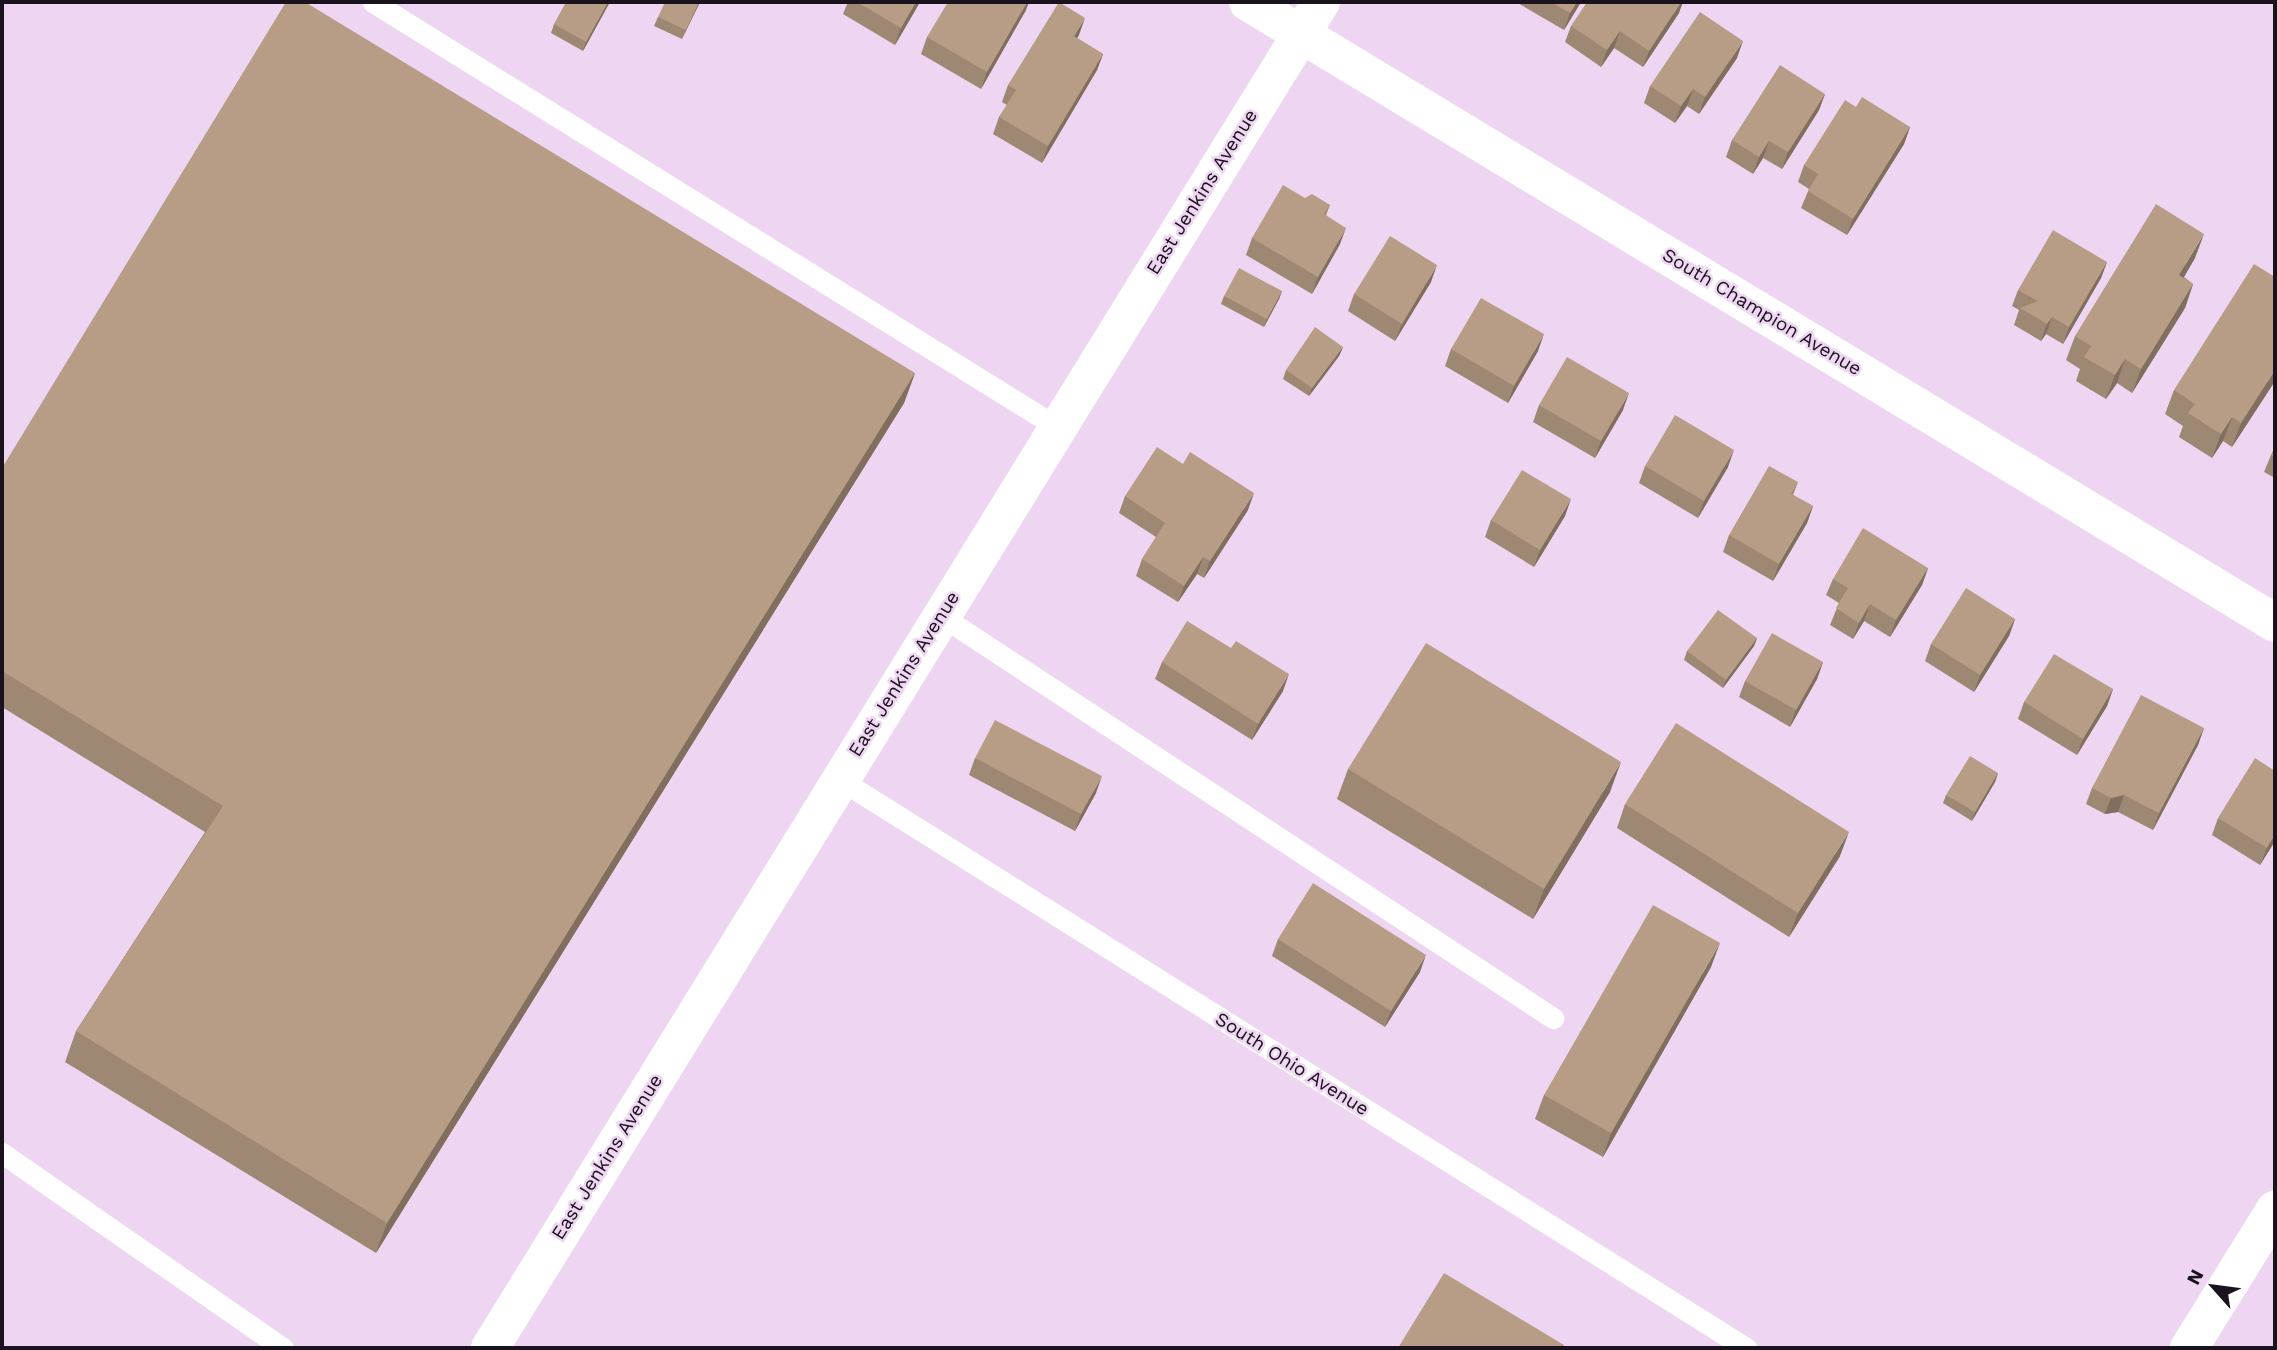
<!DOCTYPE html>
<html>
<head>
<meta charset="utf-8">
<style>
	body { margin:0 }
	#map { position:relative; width:2277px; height:1350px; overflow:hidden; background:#eed6f2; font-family:"Work Sans",sans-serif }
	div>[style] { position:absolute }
	.lane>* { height:21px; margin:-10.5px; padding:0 10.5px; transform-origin:10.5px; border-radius:10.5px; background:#fff }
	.street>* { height:38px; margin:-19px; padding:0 19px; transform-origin:19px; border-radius:19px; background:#fff }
	.wall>* { inset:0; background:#9e8773 }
	.shaded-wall>* { inset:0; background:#816e5e }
	.building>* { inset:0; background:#b89d86 }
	span { translate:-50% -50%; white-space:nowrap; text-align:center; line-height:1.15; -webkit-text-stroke:5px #eed6f2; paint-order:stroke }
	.street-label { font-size:19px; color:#1a121c }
	.frame { position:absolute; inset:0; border:4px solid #1a121c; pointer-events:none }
	.north { position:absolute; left:2179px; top:1252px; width:70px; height:70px; -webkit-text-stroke:5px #eed6f2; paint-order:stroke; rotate:298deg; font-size:19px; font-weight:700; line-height:28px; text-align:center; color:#1a121c }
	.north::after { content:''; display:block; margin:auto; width:24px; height:32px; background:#1a121c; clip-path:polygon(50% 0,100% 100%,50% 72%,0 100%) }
</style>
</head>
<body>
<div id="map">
	<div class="lane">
		<i style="left:373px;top:2px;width:805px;rotate:31.85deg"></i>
		<i style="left:940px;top:615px;width:734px;rotate:33.32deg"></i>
		<i style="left:839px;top:779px;width:1071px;rotate:32.1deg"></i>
		<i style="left:2px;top:1153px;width:342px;rotate:34.8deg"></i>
	</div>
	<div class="street">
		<i style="left:1248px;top:2px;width:1200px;rotate:31.16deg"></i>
		<i style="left:490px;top:1348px;width:1582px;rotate:-58.31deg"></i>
		<i style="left:2189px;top:1348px;width:163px;rotate:-58.1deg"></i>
	</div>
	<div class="wall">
		<i style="clip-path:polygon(700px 2px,682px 39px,654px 26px,658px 17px)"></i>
		<i style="clip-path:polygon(848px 2px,920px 2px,895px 45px,843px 14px)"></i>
		<i style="clip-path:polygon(1516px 2px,1581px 2px,1564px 30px)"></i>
		<i style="clip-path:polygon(609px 3px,583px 51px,551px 33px,554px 24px)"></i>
		<i style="clip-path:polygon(1026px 10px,981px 89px,921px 54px,927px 37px)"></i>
		<i style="clip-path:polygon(1679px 13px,1643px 67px,1614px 48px,1601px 67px,1565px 42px,1571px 26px)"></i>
		<i style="clip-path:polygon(1079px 35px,1077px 38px,1103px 54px,1097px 70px,1042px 163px,993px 134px,999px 117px,1007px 105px,1002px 102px,1008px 85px)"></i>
		<i style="clip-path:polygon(1737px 58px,1699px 114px,1687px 106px,1675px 123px,1644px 103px,1650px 86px)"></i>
		<i style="clip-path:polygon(1825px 94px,1819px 110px,1782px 169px,1763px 158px,1753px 174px,1726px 157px,1732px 140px)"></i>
		<i style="clip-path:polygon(1856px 107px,1910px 127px,1904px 144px,1847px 235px,1801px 208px,1809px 189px,1798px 182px,1804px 165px)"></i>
		<i style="clip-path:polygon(1305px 198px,1330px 205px,1326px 215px,1340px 244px,1312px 294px,1246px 255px,1252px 238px)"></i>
		<i style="clip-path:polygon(2195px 258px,2184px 277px,2193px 284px,2185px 308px,2132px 393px,2117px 383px,2106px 399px,2076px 381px,2080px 369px,2066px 360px,2075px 336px)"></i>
		<i style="clip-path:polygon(2107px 262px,2101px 278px,2063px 344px,2046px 334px,2041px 341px,2014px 325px,2019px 310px,2012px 306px,2018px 290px)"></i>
		<i style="clip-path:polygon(1431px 282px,1395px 341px,1348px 311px,1354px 294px)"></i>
		<i style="clip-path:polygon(1282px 291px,1279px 299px,1264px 327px,1221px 304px,1224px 296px)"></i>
		<i style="clip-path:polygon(1343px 347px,1339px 356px,1309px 396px,1283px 379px,1286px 370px)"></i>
		<i style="clip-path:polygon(1451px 349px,1538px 351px,1508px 403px,1445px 366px)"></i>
		<i style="clip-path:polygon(915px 373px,904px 403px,376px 1253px,65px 1062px,76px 1031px,205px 832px,2px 707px,2px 468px)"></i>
		<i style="clip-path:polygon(2275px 381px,2232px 447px,2223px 441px,2212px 458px,2179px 437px,2183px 426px,2165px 414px,2174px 390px)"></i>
		<i style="clip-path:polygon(1539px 405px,1623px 410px,1595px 458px,1533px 422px)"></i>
		<i style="clip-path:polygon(2275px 447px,2275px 478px,2264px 472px,2271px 455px)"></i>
		<i style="clip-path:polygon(1645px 466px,1728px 467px,1698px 518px,1639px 483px)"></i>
		<i style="clip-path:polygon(1798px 482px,1793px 495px,1813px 506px,1807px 523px,1773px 581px,1723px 552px,1729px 535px)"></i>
		<i style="clip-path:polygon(1125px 496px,1248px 510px,1204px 578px,1197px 574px,1178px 602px,1136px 576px,1142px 559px,1156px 537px,1119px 513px)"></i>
		<i style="clip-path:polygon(1565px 516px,1534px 567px,1485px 537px,1491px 520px)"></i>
		<i style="clip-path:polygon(1928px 568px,1922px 585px,1890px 637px,1864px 621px,1853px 639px,1830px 625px,1839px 603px,1826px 595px,1833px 579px)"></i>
		<i style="clip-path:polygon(2015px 619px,2009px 636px,1974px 692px,1925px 661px,1931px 644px)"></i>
		<i style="clip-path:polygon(1757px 638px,1754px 646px,1723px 688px,1684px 660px,1687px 651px)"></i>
		<i style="clip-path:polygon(1231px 648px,1283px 691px,1252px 740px,1155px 679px,1162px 662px)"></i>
		<i style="clip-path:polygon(1823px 662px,1817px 679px,1790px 727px,1739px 697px,1745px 681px)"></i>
		<i style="clip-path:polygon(2113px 689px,2107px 706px,2077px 755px,2018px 719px,2024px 702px)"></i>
		<i style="clip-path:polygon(2204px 728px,2198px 745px,2153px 830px,2118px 812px,2105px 814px,2086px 804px,2092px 788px)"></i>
		<i style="clip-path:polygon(975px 758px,1096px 793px,1075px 831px,969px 775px)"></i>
		<i style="clip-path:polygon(1348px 769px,1610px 792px,1533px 919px,1337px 799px)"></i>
		<i style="clip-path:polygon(1998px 773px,1995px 782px,1972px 821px,1943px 803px,1946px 795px)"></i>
		<i style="clip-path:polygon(1625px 804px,1840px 856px,1789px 937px,1617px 828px)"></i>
		<i style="clip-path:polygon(2218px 818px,2275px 841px,2260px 865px,2212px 835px)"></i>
		<i style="clip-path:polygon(1278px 939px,1420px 972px,1385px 1027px,1272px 956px)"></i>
		<i style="clip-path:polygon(1711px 967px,1603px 1157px,1535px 1119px,1544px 1095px)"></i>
	</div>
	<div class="shaded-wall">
		<i style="clip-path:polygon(608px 2px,610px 2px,583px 51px,586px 42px)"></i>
		<i style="clip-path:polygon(699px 2px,700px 2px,682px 39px,686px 30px)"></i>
		<i style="clip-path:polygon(916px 2px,920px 2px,895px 45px,901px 28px)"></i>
		<i style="clip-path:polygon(1027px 2px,1029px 2px,1026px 10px,981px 89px,987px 72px)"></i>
		<i style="clip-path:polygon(1577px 2px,1581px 2px,1564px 30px,1570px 13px)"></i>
		<i style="clip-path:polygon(1681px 2px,1683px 2px,1679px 13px,1643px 67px,1649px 51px)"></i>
		<i style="clip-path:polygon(1085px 18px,1079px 35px,1068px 53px,1074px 36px)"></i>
		<i style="clip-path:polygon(1620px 31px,1614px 48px,1601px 67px,1607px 50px)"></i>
		<i style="clip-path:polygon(1743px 41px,1737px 58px,1699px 114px,1705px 97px)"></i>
		<i style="clip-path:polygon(1103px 54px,1097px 70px,1042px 163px,1048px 146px)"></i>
		<i style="clip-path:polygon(1693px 89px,1687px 106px,1675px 123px,1681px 106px)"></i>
		<i style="clip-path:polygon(1825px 94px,1819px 110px,1782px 169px,1788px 152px)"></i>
		<i style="clip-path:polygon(1910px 127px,1904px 144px,1847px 235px,1853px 219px)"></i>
		<i style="clip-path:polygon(1769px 141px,1763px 158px,1753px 174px,1759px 157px)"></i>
		<i style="clip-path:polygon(1346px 228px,1340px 244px,1312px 294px,1318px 277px)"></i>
		<i style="clip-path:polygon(2204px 234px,2195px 258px,2171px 299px,2179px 275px)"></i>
		<i style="clip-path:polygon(2107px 262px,2101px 278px,2063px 344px,2069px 327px)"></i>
		<i style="clip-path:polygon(1437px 265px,1431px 282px,1395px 341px,1402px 324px)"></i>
		<i style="clip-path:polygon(2193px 284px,2185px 308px,2132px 393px,2141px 369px)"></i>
		<i style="clip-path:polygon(1282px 291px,1279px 299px,1264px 327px,1267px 319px)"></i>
		<i style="clip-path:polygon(2052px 317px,2046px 334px,2041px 341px,2047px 324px)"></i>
		<i style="clip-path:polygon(1544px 334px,1538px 351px,1508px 403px,1514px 386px)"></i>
		<i style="clip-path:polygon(1343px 347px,1339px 356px,1309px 396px,1312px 388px)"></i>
		<i style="clip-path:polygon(2125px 359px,2117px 383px,2106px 399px,2115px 375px)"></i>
		<i style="clip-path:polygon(2275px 370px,2275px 381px,2232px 447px,2241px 423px)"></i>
		<i style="clip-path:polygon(915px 373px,904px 403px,376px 1253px,387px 1223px)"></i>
		<i style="clip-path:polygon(1629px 393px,1623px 410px,1595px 458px,1601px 441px)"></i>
		<i style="clip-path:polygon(2232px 417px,2223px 441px,2212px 458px,2221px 434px)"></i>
		<i style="clip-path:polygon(1734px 450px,1728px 467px,1698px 518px,1704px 501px)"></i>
		<i style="clip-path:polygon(1254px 493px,1248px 510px,1204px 578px,1210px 561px)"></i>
		<i style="clip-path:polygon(1571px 499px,1565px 516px,1534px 567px,1540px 550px)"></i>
		<i style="clip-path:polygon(1813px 506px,1807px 523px,1773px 581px,1779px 564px)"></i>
		<i style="clip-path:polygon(1203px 557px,1197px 574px,1178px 602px,1184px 586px)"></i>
		<i style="clip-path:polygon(1928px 568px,1922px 585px,1890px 637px,1896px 620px)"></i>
		<i style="clip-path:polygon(1870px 604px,1864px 621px,1853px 639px,1859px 623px)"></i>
		<i style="clip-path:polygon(2015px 619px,2009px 636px,1974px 692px,1980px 675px)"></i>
		<i style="clip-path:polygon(1757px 638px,1754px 646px,1723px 688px,1726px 680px)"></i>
		<i style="clip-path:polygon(1823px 662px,1817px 679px,1790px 727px,1796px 710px)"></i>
		<i style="clip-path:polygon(1289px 674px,1283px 691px,1252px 740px,1258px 724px)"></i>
		<i style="clip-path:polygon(2113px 689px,2107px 706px,2077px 755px,2083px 739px)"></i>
		<i style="clip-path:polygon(2204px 728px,2198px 745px,2153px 830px,2159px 813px)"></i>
		<i style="clip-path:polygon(1621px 762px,1610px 792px,1533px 919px,1544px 889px)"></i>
		<i style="clip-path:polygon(1998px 773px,1995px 782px,1972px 821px,1975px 812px)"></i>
		<i style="clip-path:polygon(1102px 776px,1096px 793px,1075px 831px,1081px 814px)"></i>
		<i style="clip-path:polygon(2124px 795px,2118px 812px,2105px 814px,2111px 798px)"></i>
		<i style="clip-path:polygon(1849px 832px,1840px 856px,1789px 937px,1798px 913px)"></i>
		<i style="clip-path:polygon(2275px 834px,2275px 841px,2260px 865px,2267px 848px)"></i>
		<i style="clip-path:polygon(1720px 943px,1711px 967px,1603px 1157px,1611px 1133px)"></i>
		<i style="clip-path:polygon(1426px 955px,1420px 972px,1385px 1027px,1391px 1011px)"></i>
	</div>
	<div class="building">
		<i style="clip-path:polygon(286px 2px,305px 2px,915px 373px,387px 1223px,76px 1031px,223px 806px,2px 671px,2px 468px)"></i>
		<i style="clip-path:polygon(566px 2px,608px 2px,586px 42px,554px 24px)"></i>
		<i style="clip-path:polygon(665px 2px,699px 2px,686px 30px,658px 17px)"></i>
		<i style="clip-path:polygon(857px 2px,916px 2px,901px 28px)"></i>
		<i style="clip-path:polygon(948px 2px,1027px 2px,987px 72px,927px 37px)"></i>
		<i style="clip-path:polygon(1059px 2px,1085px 18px,1074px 36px,1103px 54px,1048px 146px,999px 117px,1016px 90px,1008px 85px)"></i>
		<i style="clip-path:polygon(1551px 2px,1577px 2px,1570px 13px)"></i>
		<i style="clip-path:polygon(1587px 2px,1681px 2px,1649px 51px,1620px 31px,1607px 50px,1571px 26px)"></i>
		<i style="clip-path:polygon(1700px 12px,1743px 41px,1705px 97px,1693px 89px,1681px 106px,1650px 86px)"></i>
		<i style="clip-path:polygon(1780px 65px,1825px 94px,1788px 152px,1769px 141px,1759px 157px,1732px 140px)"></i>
		<i style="clip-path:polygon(1862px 97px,1910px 127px,1853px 219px,1808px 191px,1818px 174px,1804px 165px,1845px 100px,1856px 107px)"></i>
		<i style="clip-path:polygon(1283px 185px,1305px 198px,1312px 194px,1330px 205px,1324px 214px,1346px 228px,1318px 277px,1252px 238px)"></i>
		<i style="clip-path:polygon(2156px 204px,2204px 234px,2179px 275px,2193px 284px,2141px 369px,2125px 359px,2115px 375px,2084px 357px,2091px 346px,2075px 336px)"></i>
		<i style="clip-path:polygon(2053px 230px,2107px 262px,2069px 327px,2052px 317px,2047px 324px,2020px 308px,2038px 301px,2018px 290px)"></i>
		<i style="clip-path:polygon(1390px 236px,1437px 265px,1402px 324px,1354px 294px)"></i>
		<i style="clip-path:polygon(2254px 264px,2275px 277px,2275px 370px,2241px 423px,2232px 417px,2221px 434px,2188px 413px,2195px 404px,2174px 390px)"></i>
		<i style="clip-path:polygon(1239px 268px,1282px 291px,1267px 319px,1224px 296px)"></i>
		<i style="clip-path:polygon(1481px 298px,1544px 334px,1514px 386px,1451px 349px)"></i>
		<i style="clip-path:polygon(1315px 327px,1343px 347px,1312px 388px,1286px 370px)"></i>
		<i style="clip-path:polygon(1567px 357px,1629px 393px,1601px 441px,1539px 405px)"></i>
		<i style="clip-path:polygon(1675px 415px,1734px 450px,1704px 501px,1645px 466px)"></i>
		<i style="clip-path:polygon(1157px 447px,1183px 464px,1190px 452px,1254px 493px,1210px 561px,1203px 557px,1184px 586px,1142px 559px,1165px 523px,1125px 496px)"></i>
		<i style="clip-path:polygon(2275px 447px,2275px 458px,2271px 455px)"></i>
		<i style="clip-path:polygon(1769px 466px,1798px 482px,1791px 494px,1813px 506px,1779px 564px,1729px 535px)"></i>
		<i style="clip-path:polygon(1522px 470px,1571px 499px,1540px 550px,1491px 520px)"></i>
		<i style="clip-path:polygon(1863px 528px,1928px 568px,1896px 620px,1870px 604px,1859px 623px,1836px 608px,1848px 588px,1833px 579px)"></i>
		<i style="clip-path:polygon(1966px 588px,2015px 619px,1980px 675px,1931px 644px)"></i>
		<i style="clip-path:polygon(1718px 610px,1757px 638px,1726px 680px,1687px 651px)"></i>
		<i style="clip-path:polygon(1187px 621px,1231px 648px,1236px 641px,1289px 674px,1258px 724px,1162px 662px)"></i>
		<i style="clip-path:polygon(1772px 633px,1823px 662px,1796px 710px,1745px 681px)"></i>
		<i style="clip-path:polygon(1426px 643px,1621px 762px,1544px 889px,1348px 769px)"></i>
		<i style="clip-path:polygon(2054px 654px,2113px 689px,2083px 739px,2024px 702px)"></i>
		<i style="clip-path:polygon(2141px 695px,2204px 728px,2159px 813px,2124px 795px,2111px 798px,2092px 788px)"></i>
		<i style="clip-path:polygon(995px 720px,1102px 776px,1081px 814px,975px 758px)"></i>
		<i style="clip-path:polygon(1676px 723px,1849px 832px,1798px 913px,1625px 804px)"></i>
		<i style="clip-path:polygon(1970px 756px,1998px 773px,1975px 812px,1946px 795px)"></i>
		<i style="clip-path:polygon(2255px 758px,2275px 771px,2275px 834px,2267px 848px,2218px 818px)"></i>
		<i style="clip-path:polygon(1313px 883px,1426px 955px,1391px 1011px,1278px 939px)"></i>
		<i style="clip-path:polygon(1653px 905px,1720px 943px,1611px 1133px,1544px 1095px)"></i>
		<i style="clip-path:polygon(1444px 1273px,1564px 1345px,1562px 1348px,1398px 1348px)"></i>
	</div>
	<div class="street-label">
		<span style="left:1202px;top:192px;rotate:-58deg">East Jenkins Avenue</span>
		<span style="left:1762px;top:312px;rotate:31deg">South Champion Avenue</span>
		<span style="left:904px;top:674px;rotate:-58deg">East Jenkins Avenue</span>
		<span style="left:1292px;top:1064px;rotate:32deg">South Ohio Avenue</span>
		<span style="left:607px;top:1157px;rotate:-58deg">East Jenkins Avenue</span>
	</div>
	<div class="frame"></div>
	<div class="north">N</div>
</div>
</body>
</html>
